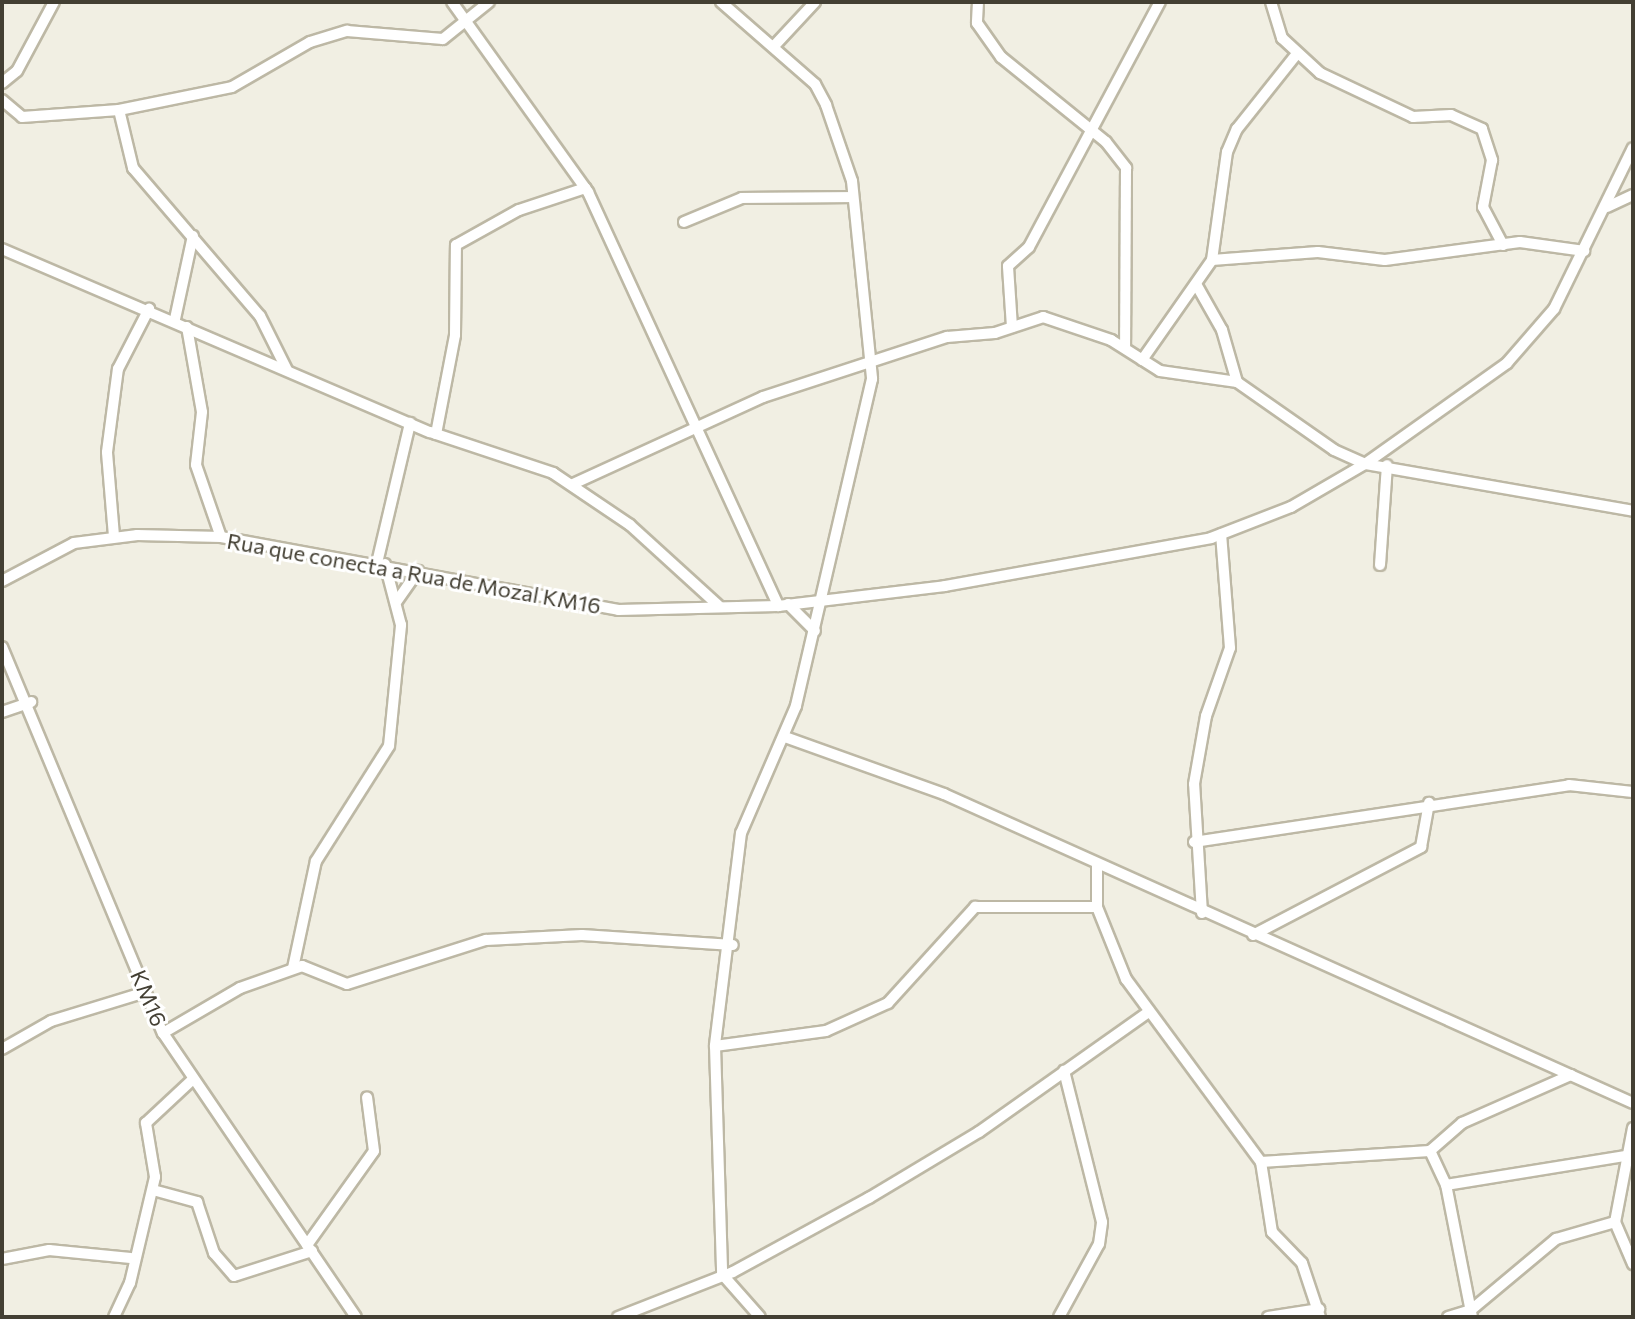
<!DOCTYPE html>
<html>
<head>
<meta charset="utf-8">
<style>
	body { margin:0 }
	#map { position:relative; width:1635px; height:1319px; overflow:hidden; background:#f1efe3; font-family:Commissioner,sans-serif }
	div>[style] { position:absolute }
	.roads { filter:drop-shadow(2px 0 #bdb8a5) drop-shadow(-2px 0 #bdb8a5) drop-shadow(0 2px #bdb8a5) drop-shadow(0 -2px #bdb8a5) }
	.minor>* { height:10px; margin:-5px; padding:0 5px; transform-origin:5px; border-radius:5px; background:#fff }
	span { translate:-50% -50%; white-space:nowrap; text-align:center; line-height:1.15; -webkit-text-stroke:6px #fff; paint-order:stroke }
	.street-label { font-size:22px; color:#433f33 }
	.frame { position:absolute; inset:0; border:4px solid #433f33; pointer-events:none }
</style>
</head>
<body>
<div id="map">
	<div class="roads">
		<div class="minor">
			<i style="left:452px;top:2px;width:234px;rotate:54.4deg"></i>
			<i style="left:588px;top:192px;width:456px;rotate:65.3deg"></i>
			<i style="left:721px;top:2px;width:125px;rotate:41.1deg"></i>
			<i style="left:815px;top:84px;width:24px;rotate:62deg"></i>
			<i style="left:826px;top:105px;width:80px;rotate:71.1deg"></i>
			<i style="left:852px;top:181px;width:199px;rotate:84.2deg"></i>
			<i style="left:872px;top:379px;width:336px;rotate:103.1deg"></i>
			<i style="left:796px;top:706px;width:138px;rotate:113.4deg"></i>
			<i style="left:741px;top:833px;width:215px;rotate:97deg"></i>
			<i style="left:715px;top:1046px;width:228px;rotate:88.2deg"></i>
			<i style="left:722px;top:1274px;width:57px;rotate:48.5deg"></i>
			<i style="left:978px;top:2px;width:21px;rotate:93deg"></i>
			<i style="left:977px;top:23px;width:42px;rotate:54.8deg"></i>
			<i style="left:1001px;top:57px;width:135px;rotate:39deg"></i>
			<i style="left:1106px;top:142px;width:33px;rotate:52deg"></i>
			<i style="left:1126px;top:168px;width:179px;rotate:90.3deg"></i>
			<i style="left:1271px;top:2px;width:38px;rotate:73deg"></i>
			<i style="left:1282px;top:38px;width:52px;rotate:42.6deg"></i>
			<i style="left:1320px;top:73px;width:103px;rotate:25.3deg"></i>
			<i style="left:1413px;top:117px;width:38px;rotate:-3deg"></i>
			<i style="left:1451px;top:115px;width:34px;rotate:24deg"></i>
			<i style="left:1482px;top:129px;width:33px;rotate:72deg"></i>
			<i style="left:1492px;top:160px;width:48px;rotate:100.8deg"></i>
			<i style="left:1483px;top:207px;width:43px;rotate:62.2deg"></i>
			<i style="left:775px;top:45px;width:59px;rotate:-47.1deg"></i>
			<i style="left:2px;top:83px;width:19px;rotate:-39deg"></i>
			<i style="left:17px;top:71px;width:78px;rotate:-61.8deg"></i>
			<i style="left:2px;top:100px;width:26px;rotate:40deg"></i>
			<i style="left:22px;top:117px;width:97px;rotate:-4.1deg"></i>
			<i style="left:119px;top:110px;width:115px;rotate:-11.5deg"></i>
			<i style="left:232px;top:87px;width:90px;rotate:-30deg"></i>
			<i style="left:310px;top:42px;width:39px;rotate:-17deg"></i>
			<i style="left:347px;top:31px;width:96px;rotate:4.8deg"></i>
			<i style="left:443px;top:39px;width:59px;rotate:-38.8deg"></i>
			<i style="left:119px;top:110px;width:60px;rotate:76.4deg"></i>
			<i style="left:133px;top:168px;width:195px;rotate:49.4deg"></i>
			<i style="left:260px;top:316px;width:60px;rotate:63.4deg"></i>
			<i style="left:1607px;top:207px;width:29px;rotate:-25deg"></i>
			<i style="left:684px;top:222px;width:63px;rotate:-22.5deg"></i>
			<i style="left:742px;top:198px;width:111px;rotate:-0.5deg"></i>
			<i style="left:2px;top:249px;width:465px;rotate:23.2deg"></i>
			<i style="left:430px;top:432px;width:130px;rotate:18.4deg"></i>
			<i style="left:553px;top:473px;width:93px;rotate:34deg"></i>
			<i style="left:630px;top:525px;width:119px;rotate:42.3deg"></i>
			<i style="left:1212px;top:260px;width:106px;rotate:-4.3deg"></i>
			<i style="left:1318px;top:252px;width:67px;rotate:6.8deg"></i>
			<i style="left:1385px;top:260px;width:136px;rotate:-7.6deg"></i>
			<i style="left:1520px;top:242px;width:65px;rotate:8deg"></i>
			<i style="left:1196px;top:284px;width:53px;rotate:60.5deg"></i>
			<i style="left:1222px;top:330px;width:54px;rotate:73.9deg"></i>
			<i style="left:1237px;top:382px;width:118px;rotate:35deg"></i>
			<i style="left:1334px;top:450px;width:34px;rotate:24deg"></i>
			<i style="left:1365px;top:464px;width:272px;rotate:9.9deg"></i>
			<i style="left:175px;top:319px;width:85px;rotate:-77.8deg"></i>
			<i style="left:187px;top:327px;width:86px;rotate:80deg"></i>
			<i style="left:202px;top:412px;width:53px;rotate:96.5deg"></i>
			<i style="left:196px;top:465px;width:76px;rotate:70.9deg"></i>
			<i style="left:1012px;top:327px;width:61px;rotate:-93.8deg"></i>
			<i style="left:1008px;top:266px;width:28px;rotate:-42deg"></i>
			<i style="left:1029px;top:247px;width:278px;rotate:-61.9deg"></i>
			<i style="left:1142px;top:360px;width:122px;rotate:-55deg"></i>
			<i style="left:1212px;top:260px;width:109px;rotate:-82.1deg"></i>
			<i style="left:1227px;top:152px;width:25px;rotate:-67deg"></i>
			<i style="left:1237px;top:129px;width:93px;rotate:-51.5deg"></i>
			<i style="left:436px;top:434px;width:101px;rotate:-79.1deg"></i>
			<i style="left:455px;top:335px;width:90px;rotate:-89.4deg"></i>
			<i style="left:456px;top:245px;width:72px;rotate:-29.1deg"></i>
			<i style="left:519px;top:210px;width:70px;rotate:-18.4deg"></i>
			<i style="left:573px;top:484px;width:209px;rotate:-24.6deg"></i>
			<i style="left:763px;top:397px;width:194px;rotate:-18.1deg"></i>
			<i style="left:947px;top:337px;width:48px;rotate:-4.8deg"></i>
			<i style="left:995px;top:333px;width:51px;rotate:-18.4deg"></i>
			<i style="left:1043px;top:317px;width:72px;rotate:18.7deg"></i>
			<i style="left:1111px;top:340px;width:58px;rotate:32.3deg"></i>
			<i style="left:1160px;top:371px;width:78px;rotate:8.1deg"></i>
			<i style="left:114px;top:536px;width:84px;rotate:-94.8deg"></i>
			<i style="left:107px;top:452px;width:84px;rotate:-82.5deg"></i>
			<i style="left:118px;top:369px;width:68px;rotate:-62.7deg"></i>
			<i style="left:377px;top:563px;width:144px;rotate:-76.7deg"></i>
			<i style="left:1380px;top:565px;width:100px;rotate:-86deg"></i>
			<i style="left:2px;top:581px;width:81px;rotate:-27.8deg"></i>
			<i style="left:74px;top:543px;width:64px;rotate:-7.2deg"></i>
			<i style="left:137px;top:535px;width:84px;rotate:1.4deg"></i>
			<i style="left:221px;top:537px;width:404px;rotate:10.4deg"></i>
			<i style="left:618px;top:610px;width:160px;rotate:-1.4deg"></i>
			<i style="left:778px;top:606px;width:168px;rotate:-6.8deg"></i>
			<i style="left:945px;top:586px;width:270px;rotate:-10.2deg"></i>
			<i style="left:1211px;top:538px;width:86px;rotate:-21.2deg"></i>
			<i style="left:1291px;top:507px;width:86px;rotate:-30.2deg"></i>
			<i style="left:1365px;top:464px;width:174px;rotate:-35.4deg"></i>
			<i style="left:1507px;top:363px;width:72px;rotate:-49deg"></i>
			<i style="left:1554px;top:309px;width:179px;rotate:-63.9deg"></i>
			<i style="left:397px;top:601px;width:37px;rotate:-55deg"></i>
			<i style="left:788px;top:604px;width:38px;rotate:45deg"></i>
			<i style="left:2px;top:647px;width:418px;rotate:67.4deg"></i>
			<i style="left:163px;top:1033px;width:343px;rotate:55.8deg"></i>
			<i style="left:2px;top:712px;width:31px;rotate:-19deg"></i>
			<i style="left:785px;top:737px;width:169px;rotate:19.7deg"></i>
			<i style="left:944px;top:794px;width:755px;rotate:24.16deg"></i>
			<i style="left:1194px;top:842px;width:379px;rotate:-8.6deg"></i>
			<i style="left:1569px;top:785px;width:64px;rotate:6.2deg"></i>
			<i style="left:1097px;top:866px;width:41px;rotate:90deg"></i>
			<i style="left:1097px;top:907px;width:78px;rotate:68.1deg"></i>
			<i style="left:1126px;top:979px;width:227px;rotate:53.6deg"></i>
			<i style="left:1261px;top:1162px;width:71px;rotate:81.1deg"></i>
			<i style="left:1272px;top:1232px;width:43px;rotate:45.9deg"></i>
			<i style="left:1302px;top:1263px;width:57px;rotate:71.6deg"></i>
			<i style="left:1202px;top:913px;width:129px;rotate:-93.5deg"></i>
			<i style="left:1194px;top:784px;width:69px;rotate:-80deg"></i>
			<i style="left:1206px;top:716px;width:72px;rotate:-70.6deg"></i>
			<i style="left:1230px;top:648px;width:114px;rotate:-94.5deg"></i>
			<i style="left:1253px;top:935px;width:190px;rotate:-27.6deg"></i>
			<i style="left:1421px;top:847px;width:45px;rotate:-79.7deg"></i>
			<i style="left:293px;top:968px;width:109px;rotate:-77.9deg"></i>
			<i style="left:316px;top:861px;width:136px;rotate:-57.6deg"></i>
			<i style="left:389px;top:746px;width:122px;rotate:-84.3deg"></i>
			<i style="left:401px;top:625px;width:63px;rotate:-104.7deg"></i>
			<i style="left:163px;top:1033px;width:89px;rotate:-30.3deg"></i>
			<i style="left:240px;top:988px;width:66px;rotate:-19.5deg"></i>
			<i style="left:302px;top:966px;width:48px;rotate:21.8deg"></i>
			<i style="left:347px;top:984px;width:146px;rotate:-17.6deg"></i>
			<i style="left:486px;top:940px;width:96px;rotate:-3deg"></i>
			<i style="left:582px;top:935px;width:151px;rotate:3.8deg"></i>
			<i style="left:715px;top:1046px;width:112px;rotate:-7.7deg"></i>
			<i style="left:826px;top:1031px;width:68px;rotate:-24.3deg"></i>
			<i style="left:888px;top:1003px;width:130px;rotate:-47.8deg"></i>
			<i style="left:975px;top:907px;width:122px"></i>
			<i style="left:2px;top:1049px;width:56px;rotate:-29.7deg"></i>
			<i style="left:51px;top:1021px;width:99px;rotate:-17deg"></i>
			<i style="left:1633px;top:1128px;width:96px;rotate:100.8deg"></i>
			<i style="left:1615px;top:1222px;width:46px;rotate:66.8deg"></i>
			<i style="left:1261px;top:1162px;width:169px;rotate:-3.7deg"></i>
			<i style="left:1446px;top:1185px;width:182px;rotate:-9.2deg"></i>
			<i style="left:153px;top:1190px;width:46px;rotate:15.3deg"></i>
			<i style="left:197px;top:1202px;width:54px;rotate:71.6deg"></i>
			<i style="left:214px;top:1253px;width:30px;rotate:49deg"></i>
			<i style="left:234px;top:1276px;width:82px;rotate:-17.8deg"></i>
			<i style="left:307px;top:1245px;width:115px;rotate:-54.5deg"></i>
			<i style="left:374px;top:1151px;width:54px;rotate:-97.4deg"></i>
			<i style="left:2px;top:1259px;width:48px;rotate:-10.8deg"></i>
			<i style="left:49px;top:1250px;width:82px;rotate:5.6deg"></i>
			<i style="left:114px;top:1317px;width:38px;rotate:-65deg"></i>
			<i style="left:130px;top:1283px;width:109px;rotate:-76.7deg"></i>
			<i style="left:155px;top:1177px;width:55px;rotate:-99.5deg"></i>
			<i style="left:146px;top:1123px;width:63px;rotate:-43.1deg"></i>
			<i style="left:618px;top:1317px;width:123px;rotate:-21.4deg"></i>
			<i style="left:733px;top:1272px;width:155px;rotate:-28.6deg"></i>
			<i style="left:869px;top:1198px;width:128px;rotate:-31deg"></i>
			<i style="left:979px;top:1132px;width:206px;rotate:-35.3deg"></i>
			<i style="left:1059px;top:1317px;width:83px;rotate:-61.3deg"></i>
			<i style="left:1099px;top:1244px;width:22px;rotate:-82deg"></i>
			<i style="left:1102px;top:1222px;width:156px;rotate:-104.1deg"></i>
			<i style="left:1268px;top:1317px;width:52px;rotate:-8.9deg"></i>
			<i style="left:1448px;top:1317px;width:24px;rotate:-17deg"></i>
			<i style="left:1471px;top:1310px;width:111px;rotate:-39.9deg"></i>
			<i style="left:1556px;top:1239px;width:61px;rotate:-16.1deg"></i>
			<i style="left:1472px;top:1317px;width:135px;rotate:-101.1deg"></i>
			<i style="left:1446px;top:1185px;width:38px;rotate:-115deg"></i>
			<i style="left:1430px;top:1151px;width:43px;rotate:-41.2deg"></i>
			<i style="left:1462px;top:1123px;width:119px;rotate:-23.8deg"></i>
		</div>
	</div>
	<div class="street-label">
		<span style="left:414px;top:573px;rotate:10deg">Rua que conecta a Rua de Mozal KM16</span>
		<span style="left:149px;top:998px;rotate:67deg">KM16</span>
	</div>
	<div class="frame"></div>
</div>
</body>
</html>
